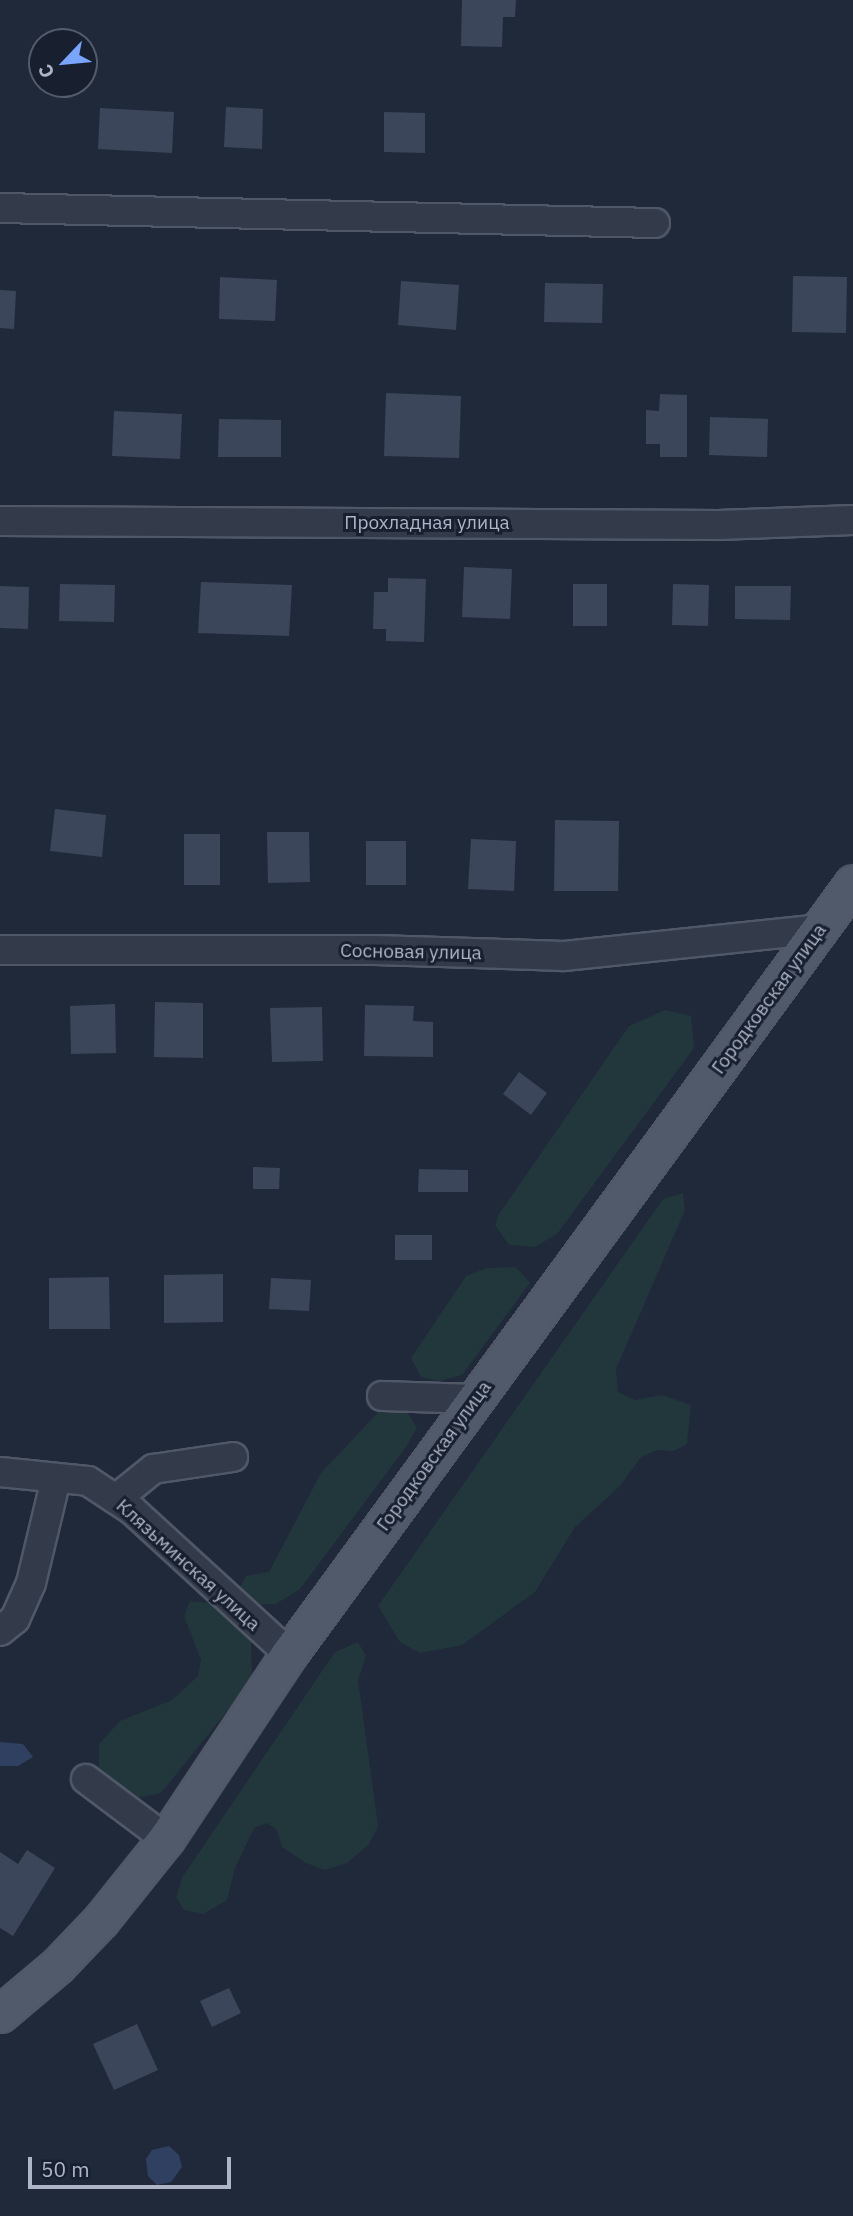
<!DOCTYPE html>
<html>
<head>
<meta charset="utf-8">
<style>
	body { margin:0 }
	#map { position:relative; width:853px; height:2216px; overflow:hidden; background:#1f293a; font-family:"IBM Plex Sans",sans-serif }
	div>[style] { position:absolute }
	.green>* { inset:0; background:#21373b }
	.water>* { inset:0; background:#2f4061 }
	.building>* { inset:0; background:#3b465b }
	.roads { filter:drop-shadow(2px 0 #505868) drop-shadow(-2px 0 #505868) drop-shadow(0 2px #505868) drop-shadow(0 -2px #505868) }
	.minor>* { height:28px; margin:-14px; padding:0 14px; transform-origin:14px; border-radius:14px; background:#333b4a }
	.major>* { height:35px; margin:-17.5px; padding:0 17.5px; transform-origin:17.5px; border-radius:17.5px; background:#505a6b }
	span { translate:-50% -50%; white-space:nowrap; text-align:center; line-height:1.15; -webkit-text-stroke:6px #18202f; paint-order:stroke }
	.street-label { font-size:19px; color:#adb5c7 }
	.north { position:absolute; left:28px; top:28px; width:70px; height:70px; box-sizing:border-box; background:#18202f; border:2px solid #545c6c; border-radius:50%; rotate:244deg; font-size:19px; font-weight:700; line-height:28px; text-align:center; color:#adb5c7 }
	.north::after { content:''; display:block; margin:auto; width:24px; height:32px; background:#7aa5ff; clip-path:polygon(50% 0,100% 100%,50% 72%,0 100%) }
	.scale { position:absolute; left:28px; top:2157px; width:203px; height:32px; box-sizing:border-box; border:4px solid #adb5c7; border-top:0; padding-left:9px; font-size:21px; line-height:24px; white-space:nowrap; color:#adb5c7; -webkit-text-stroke:5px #18202f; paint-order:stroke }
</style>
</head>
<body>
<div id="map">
	<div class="green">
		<i style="clip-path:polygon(665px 1010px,691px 1016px,694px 1048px,557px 1234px,535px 1247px,509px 1245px,495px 1225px,499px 1214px,629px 1026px)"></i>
		<i style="clip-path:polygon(683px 1193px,685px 1210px,616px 1369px,618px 1392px,635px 1400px,662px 1395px,691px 1405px,687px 1444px,674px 1451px,657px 1450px,641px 1457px,620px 1486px,575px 1527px,535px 1592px,462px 1645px,420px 1653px,400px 1642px,378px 1606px,663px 1199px)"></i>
		<i style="clip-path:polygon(516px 1267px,530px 1283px,462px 1375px,439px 1381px,421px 1377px,411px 1358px,466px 1276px,487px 1268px)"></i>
		<i style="clip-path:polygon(385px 1405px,405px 1408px,417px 1428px,406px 1447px,300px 1589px,276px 1604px,254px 1605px,239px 1589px,246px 1576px,269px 1572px,321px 1473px)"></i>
		<i style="clip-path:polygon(190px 1601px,212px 1603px,251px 1637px,252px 1680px,161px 1793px,137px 1798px,99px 1769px,99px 1744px,120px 1721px,172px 1700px,198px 1676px,201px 1660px,184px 1616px)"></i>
		<i style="clip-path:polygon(358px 1642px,366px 1656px,358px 1680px,378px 1826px,369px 1844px,347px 1863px,325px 1870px,306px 1863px,282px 1847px,277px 1830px,267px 1823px,254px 1828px,235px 1868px,227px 1900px,203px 1914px,184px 1910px,176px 1897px,183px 1876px,335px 1652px)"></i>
	</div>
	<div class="water">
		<i style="clip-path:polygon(0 1742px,23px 1744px,33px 1757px,18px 1766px,0 1766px)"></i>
		<i style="clip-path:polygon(169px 2146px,179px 2155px,182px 2167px,171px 2182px,157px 2185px,148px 2176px,146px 2159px,152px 2150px)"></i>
	</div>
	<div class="building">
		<i style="clip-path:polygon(462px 0,516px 0,515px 17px,503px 17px,502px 47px,461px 46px)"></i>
		<i style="clip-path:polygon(226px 107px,263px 109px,262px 149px,224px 147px)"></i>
		<i style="clip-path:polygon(100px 108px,174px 112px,172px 153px,98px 149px)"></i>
		<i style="clip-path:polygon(384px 112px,425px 113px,425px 153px,384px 152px)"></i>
		<i style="clip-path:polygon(793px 276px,847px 277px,846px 333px,792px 332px)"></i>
		<i style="clip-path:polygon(220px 277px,277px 280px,275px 321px,219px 319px)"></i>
		<i style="clip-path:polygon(401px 281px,459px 285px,456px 330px,398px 325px)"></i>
		<i style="clip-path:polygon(545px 283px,603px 284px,602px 323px,544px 322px)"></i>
		<i style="clip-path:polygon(0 290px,16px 291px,14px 329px,0 328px)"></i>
		<i style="clip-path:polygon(386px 393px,461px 396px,459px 458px,384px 456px)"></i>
		<i style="clip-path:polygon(660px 394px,687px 395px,687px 457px,660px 457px,660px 444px,646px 444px,646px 410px,659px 411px)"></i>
		<i style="clip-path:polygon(114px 411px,182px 414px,180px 459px,112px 456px)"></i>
		<i style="clip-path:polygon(710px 417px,768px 419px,767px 457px,709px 455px)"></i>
		<i style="clip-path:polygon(219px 419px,281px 420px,281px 457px,218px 457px)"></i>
		<i style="clip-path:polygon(464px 567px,512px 569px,510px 619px,462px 617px)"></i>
		<i style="clip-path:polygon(388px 578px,426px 579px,424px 642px,386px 641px,386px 629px,373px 629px,374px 592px,388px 592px)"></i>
		<i style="clip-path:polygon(201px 582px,292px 585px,289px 636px,198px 633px)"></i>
		<i style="clip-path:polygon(60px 584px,115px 585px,114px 622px,59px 621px)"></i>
		<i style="clip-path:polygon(573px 584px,607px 584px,607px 626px,573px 626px)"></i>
		<i style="clip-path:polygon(673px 584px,709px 585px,708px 626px,672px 625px)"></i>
		<i style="clip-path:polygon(0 586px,29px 587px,28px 629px,0 628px)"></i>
		<i style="clip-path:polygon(735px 586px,791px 586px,790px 620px,735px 619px)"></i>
		<i style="clip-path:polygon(55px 809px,106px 815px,102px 857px,50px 851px)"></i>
		<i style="clip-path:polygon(555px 820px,619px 821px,618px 891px,554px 891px)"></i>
		<i style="clip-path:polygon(267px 832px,309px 832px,310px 882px,268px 883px)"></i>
		<i style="clip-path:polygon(184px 834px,220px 834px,220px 885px,184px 885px)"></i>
		<i style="clip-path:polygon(471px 839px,516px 841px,514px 891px,468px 889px)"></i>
		<i style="clip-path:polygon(366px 841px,406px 841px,406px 885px,366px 885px)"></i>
		<i style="clip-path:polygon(155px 1002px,203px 1003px,203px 1058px,154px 1057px)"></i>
		<i style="clip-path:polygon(115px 1004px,116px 1053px,71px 1054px,70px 1006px)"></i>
		<i style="clip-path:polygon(365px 1005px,414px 1006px,413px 1021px,433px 1022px,433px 1057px,364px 1056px)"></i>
		<i style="clip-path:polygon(322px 1007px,323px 1061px,272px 1062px,270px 1008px)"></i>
		<i style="clip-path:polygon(519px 1072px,547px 1093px,531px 1115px,503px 1094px)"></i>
		<i style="clip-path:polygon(253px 1167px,280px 1168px,279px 1189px,253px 1189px)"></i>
		<i style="clip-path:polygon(419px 1169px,468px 1170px,468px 1192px,418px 1192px)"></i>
		<i style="clip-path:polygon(395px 1235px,432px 1235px,432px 1260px,395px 1260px)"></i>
		<i style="clip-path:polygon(223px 1274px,223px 1322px,164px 1323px,164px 1275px)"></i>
		<i style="clip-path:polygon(109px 1277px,110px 1329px,49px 1329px,49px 1278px)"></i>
		<i style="clip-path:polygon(271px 1278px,311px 1280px,309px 1311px,269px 1309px)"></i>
		<i style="clip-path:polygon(27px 1850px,55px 1868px,13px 1936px,0 1928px,0 1852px,18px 1864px)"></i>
		<i style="clip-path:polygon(229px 1988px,241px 2013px,212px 2027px,200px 2001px)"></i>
		<i style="clip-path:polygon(137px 2024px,158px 2070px,114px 2090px,93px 2044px)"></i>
	</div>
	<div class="roads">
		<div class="minor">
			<i style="left:0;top:208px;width:655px;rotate:1.31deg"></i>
			<i style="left:0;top:521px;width:718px;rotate:0.32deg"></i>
			<i style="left:718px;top:525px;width:135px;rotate:-2.1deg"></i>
			<i style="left:0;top:950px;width:375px"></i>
			<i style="left:375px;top:950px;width:189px;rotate:1.8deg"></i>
			<i style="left:564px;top:956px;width:257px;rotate:-6deg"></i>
			<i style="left:382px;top:1396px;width:94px;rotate:1.8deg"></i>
			<i style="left:0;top:1472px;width:88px;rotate:5.8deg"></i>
			<i style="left:88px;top:1481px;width:53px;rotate:33.4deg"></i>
			<i style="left:132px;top:1510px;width:213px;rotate:42.5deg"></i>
			<i style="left:116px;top:1499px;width:48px;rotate:-39deg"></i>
			<i style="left:153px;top:1469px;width:81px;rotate:-8.5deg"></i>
			<i style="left:0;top:1631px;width:19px;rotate:-39deg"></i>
			<i style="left:15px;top:1619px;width:39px;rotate:-66deg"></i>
			<i style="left:31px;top:1583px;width:107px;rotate:-76.5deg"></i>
			<i style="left:86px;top:1779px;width:100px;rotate:36.9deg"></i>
		</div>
		<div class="major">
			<i style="left:0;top:2014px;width:75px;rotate:-40.1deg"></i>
			<i style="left:57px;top:1966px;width:64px;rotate:-46.3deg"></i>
			<i style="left:101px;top:1920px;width:104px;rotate:-51.3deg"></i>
			<i style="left:166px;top:1839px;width:222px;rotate:-56.4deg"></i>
			<i style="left:289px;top:1654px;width:955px;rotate:-53.81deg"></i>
		</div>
	</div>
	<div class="street-label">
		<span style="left:427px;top:523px">Прохладная улица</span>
		<span style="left:411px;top:952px;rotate:1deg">Сосновая улица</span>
		<span style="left:769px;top:999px;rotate:-54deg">Городковская улица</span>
		<span style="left:434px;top:1456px;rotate:-54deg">Городковская улица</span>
		<span style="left:188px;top:1565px;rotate:42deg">Клязьминская улица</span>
	</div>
	<div class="north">С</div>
	<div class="scale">50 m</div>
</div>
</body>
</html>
